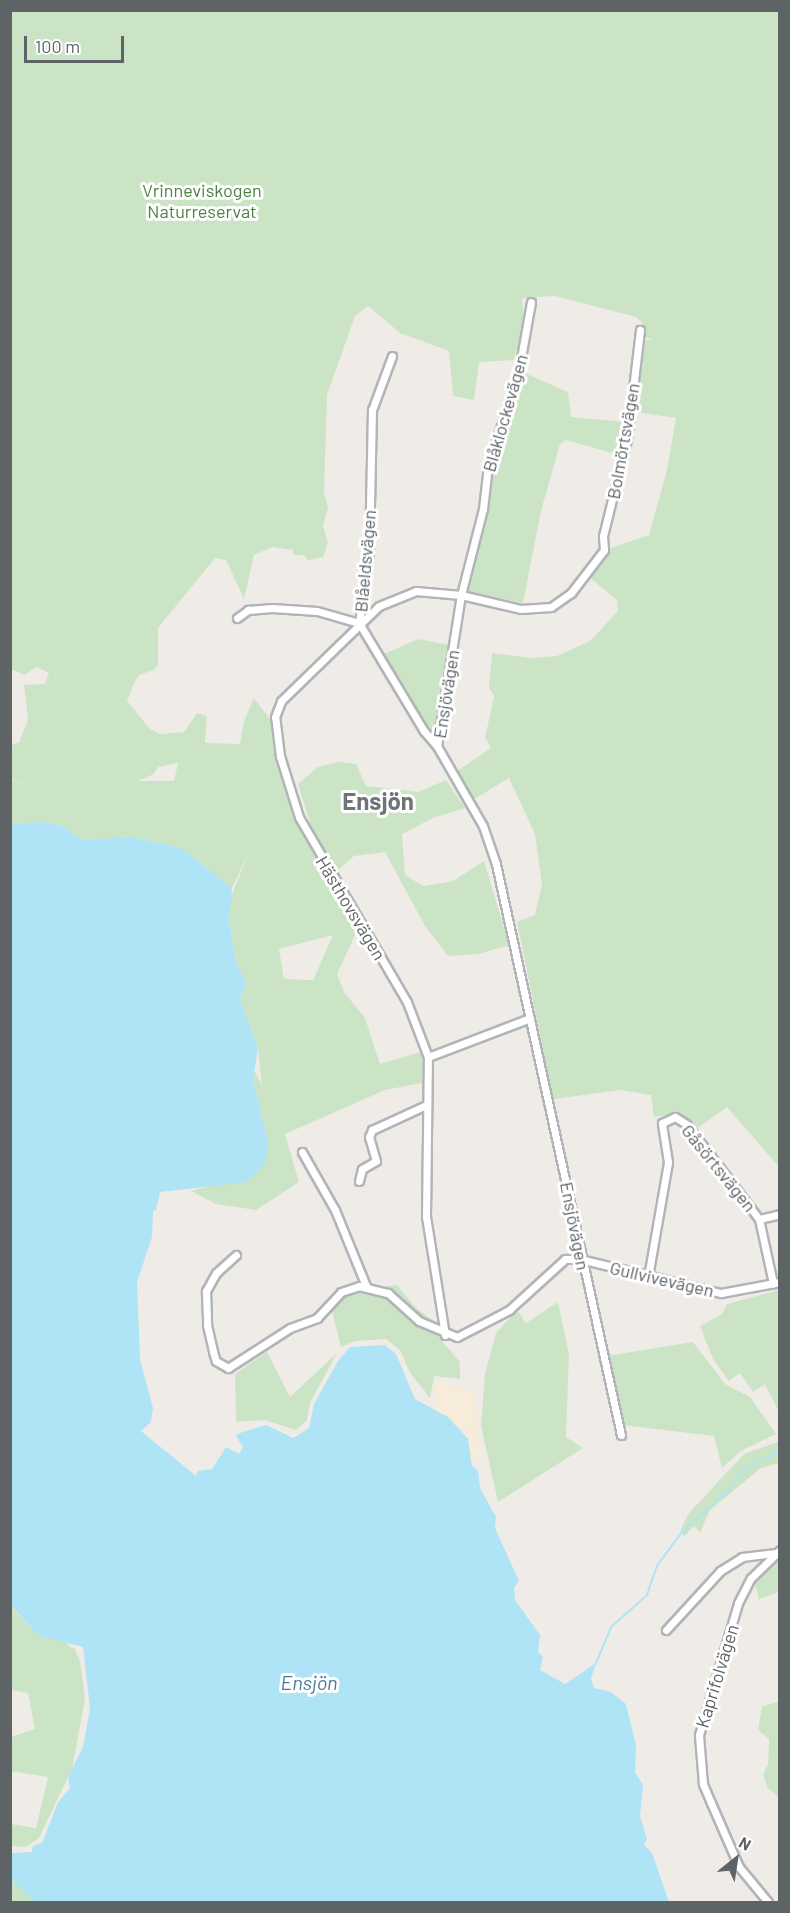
<!DOCTYPE html>
<html>
<head>
<meta charset="utf-8">
<style>
	body { margin:0 }
	#map { position:relative; width:790px; height:1913px; overflow:hidden; background:#efece7; font-family:Barlow,sans-serif }
	div>[style] { position:absolute }
	.green>* { inset:0; background:#cce4c6 }
	.sand>* { inset:0; background:#f7ebda }
	.water>* { inset:0; background:#afe4f6 }
	.stream>* { height:2px; margin:-1px; padding:0 1px; transform-origin:1px; border-radius:1px; background:#afe4f6 }
	.roads { filter:drop-shadow(2px 0 #b2b5b7) drop-shadow(-2px 0 #b2b5b7) drop-shadow(0 2px #b2b5b7) drop-shadow(0 -2px #b2b5b7) }
	.street>* { height:7px; margin:-3.5px; padding:0 3.5px; transform-origin:3.5px; border-radius:3.5px; background:#fff }
	span { translate:-50% -50%; white-space:nowrap; text-align:center; line-height:1.15; -webkit-text-stroke:6px #fff; paint-order:stroke }
	.park-label { font-size:18px; color:#49843f }
	.street-label { font-size:18px; color:#5e6365 }
	.water-label { font-size:20px; color:#477c97; font-style:italic }
	.district-label { font-size:24px; color:#6f7577; font-weight:700 }
	.frame { position:absolute; inset:0; border:12px solid #5e6365; pointer-events:none }
	.north { position:absolute; left:706px; top:1829px; width:60px; height:60px; -webkit-text-stroke:4px #fff; paint-order:stroke; rotate:30deg; font-size:16px; font-weight:700; line-height:24px; text-align:center; color:#5e6365 }
	.north::after { content:''; display:block; margin:auto; width:21px; height:27px; background:#5e6365; clip-path:polygon(50% 0,100% 100%,50% 72%,0 100%) }
	.scale { position:absolute; left:24px; top:36px; width:100px; height:27px; box-sizing:border-box; border:3px solid #5e6365; border-top:0; padding-left:8px; font-size:18px; line-height:21px; white-space:nowrap; color:#5e6365; -webkit-text-stroke:4px #fff; paint-order:stroke }
</style>
</head>
<body>
<div id="map">
	<div class="green">
		<i style="clip-path:polygon(evenodd,11px 11px,779px 11px,779px 1167px,727px 1107px,695px 1130px,676px 1114px,654px 1117px,651px 1095px,621px 1090px,553px 1099px,517px 922px,535px 915px,542px 884px,535px 834px,509px 778px,473px 800px,457px 771px,491px 748px,485px 738px,494px 696px,489px 688px,492px 653px,532px 658px,557px 656px,590px 641px,618px 611px,617px 600px,590px 578px,608px 549px,649px 535px,667px 470px,676px 418px,636px 412px,642px 341px,652px 339px,642px 337px,642px 322px,636px 317px,555px 296px,522px 298px,524px 322px,514px 360px,479px 362px,474px 400px,453px 396px,449px 351px,400px 333px,368px 306px,355px 316px,327px 395px,324px 493px,328px 508px,323px 526px,328px 543px,323px 557px,308px 560px,304px 555px,294px 555px,293px 550px,272px 547px,254px 555px,244px 599px,226px 560px,215px 558px,158px 628px,158px 664px,154px 670px,139px 675px,134px 683px,127px 701px,150px 729px,160px 734px,184px 732px,197px 713px,207px 716px,205px 743px,240px 744px,244px 721px,254px 698px,272px 722px,281px 774px,296px 819px,358px 929px,337px 974px,344px 992px,365px 1018px,380px 1064px,421px 1052px,423px 1064px,422px 1083px,385px 1090px,285px 1134px,299px 1182px,256px 1210px,216px 1204px,191px 1191px,217px 1184px,247px 1182px,269px 1147px,253px 1079px,255px 1071px,262px 1086px,258px 1048px,240px 999px,246px 983px,235px 959px,229px 920px,229px 901px,250px 850px,232px 888px,181px 848px,131px 837px,82px 840px,63px 826px,44px 822px,11px 824px,11px 780px,26px 786px,11px 779px,10px 746px,19px 742px,28px 720px,24px 685px,45px 684px,49px 673px,37px 667px,24px 675px,11px 669px,11px 11px,178px 763px,174px 781px,138px 781px,154px 774px,158px 767px,178px 763px,11px 11px,333px 935px,313px 980px,284px 979px,279px 949px,333px 935px)"></i>
		<i style="clip-path:polygon(525px 373px,568px 392px,571px 417px,625px 422px,619px 455px,566px 440px,560px 444px,541px 511px,523px 603px,467px 592px,497px 454px)"></i>
		<i style="clip-path:polygon(418px 639px,450px 645px,435px 734px,428px 734px,382px 655px)"></i>
		<i style="clip-path:polygon(339px 762px,356px 764px,366px 786px,418px 792px,446px 780px,465px 808px,433px 818px,402px 834px,405px 875px,423px 886px,453px 881px,484px 861px,509px 945px,479px 954px,448px 956px,425px 926px,385px 852px,354px 856px,337px 871px,313px 832px,298px 784px,318px 767px)"></i>
		<i style="clip-path:polygon(397px 1285px,417px 1309px,437px 1323px,442px 1341px,460px 1362px,460px 1379px,434px 1376px,430px 1398px,411px 1374px,400px 1350px,386px 1339px,355px 1341px,341px 1347px,331px 1307px,354px 1290px)"></i>
		<i style="clip-path:polygon(779px 1290px,780px 1290px,779px 1412px,765px 1384px,753px 1392px,740px 1373px,729px 1381px,713px 1359px,700px 1326px,722px 1314px,727px 1304px)"></i>
		<i style="clip-path:polygon(558px 1302px,569px 1354px,566px 1437px,583px 1448px,498px 1502px,481px 1426px,485px 1374px,496px 1333px,517px 1310px,526px 1323px)"></i>
		<i style="clip-path:polygon(693px 1342px,725px 1384px,750px 1397px,776px 1434px,741px 1451px,722px 1468px,714px 1436px,622px 1425px,606px 1356px)"></i>
		<i style="clip-path:polygon(267px 1352px,290px 1397px,337px 1353px,310px 1403px,307px 1420px,296px 1430px,265px 1420px,236px 1422px,235px 1374px)"></i>
		<i style="clip-path:polygon(780px 1441px,779px 1463px,761px 1468px,710px 1510px,700px 1533px,694px 1526px,684px 1537px,681px 1529px,689px 1513px,744px 1454px)"></i>
		<i style="clip-path:polygon(779px 1558px,779px 1592px,759px 1599px,754px 1581px)"></i>
		<i style="clip-path:polygon(10px 1605px,37px 1635px,64px 1640px,72px 1649px,74px 1647px,80px 1661px,85px 1699px,72px 1769px,39px 1838px,25px 1847px,11px 1846px,11px 1824px,36px 1828px,48px 1777px,11px 1771px,11px 1737px,35px 1729px,28px 1693px,11px 1690px)"></i>
		<i style="clip-path:polygon(779px 1702px,780px 1702px,779px 1797px,767px 1787px,763px 1774px,768px 1765px,769px 1739px,758px 1730px,762px 1706px)"></i>
		<i style="clip-path:polygon(10px 1879px,15px 1882px,34px 1902px,11px 1902px)"></i>
	</div>
	<div class="sand">
		<i style="clip-path:polygon(436px 1381px,475px 1391px,481px 1455px,472px 1466px,464px 1431px,435px 1411px)"></i>
	</div>
	<div class="water">
		<i style="clip-path:polygon(44px 822px,63px 826px,82px 840px,131px 837px,181px 848px,232px 888px,229px 920px,235px 959px,246px 983px,240px 999px,258px 1048px,253px 1079px,269px 1146px,264px 1165px,247px 1182px,160px 1192px,156px 1210px,153px 1211px,152px 1237px,137px 1282px,140px 1360px,153px 1408px,151px 1422px,141px 1431px,196px 1476px,198px 1471px,212px 1469px,226px 1447px,239px 1454px,243px 1447px,236px 1436px,240px 1433px,266px 1425px,293px 1438px,309px 1428px,314px 1404px,338px 1361px,350px 1347px,385px 1345px,396px 1354px,415px 1399px,448px 1417px,468px 1439px,472px 1466px,478px 1471px,480px 1488px,496px 1517px,495px 1528px,519px 1581px,514px 1588px,515px 1600px,540px 1635px,538px 1652px,543px 1657px,540px 1670px,565px 1684px,596px 1663px,591px 1679px,594px 1688px,611px 1692px,626px 1704px,636px 1745px,635px 1772px,643px 1785px,640px 1816px,647px 1839px,644px 1845px,652px 1853px,669px 1902px,34px 1902px,11px 1879px,11px 1853px,32px 1852px,33px 1846px,42px 1843px,58px 1802px,70px 1788px,68px 1777px,83px 1747px,90px 1708px,83px 1647px,37px 1635px,11px 1605px,10px 824px)"></i>
	</div>
	<div class="stream">
		<i style="left:596px;top:1663px;width:39px;rotate:-67deg"></i>
		<i style="left:611px;top:1627px;width:48px;rotate:-41.6deg"></i>
		<i style="left:647px;top:1595px;width:31px;rotate:-71deg"></i>
		<i style="left:657px;top:1566px;width:41px;rotate:-54deg"></i>
		<i style="left:681px;top:1533px;width:69px;rotate:-42deg"></i>
		<i style="left:732px;top:1487px;width:22px;rotate:-56deg"></i>
		<i style="left:744px;top:1469px;width:40px;rotate:-26.6deg"></i>
	</div>
	<div class="roads">
		<div class="street">
			<i style="left:392px;top:356px;width:58px;rotate:110.3deg"></i>
			<i style="left:372px;top:410px;width:145px;rotate:91.2deg"></i>
			<i style="left:369px;top:555px;width:69px;rotate:98.4deg"></i>
			<i style="left:359px;top:623px;width:126px;rotate:59deg"></i>
			<i style="left:424px;top:731px;width:20px;rotate:49deg"></i>
			<i style="left:237px;top:618px;width:14px;rotate:-36deg"></i>
			<i style="left:248px;top:610px;width:24px;rotate:-5deg"></i>
			<i style="left:272px;top:608px;width:45px;rotate:3.8deg"></i>
			<i style="left:317px;top:611px;width:44px;rotate:15.9deg"></i>
			<i style="left:428px;top:1057px;width:109px;rotate:-20.9deg"></i>
			<i style="left:302px;top:1152px;width:67px;rotate:60.4deg"></i>
			<i style="left:335px;top:1210px;width:82px;rotate:67.8deg"></i>
			<i style="left:359px;top:1181px;width:12px;rotate:-76deg"></i>
			<i style="left:362px;top:1169px;width:16px;rotate:-30deg"></i>
			<i style="left:376px;top:1161px;width:25px;rotate:-106deg"></i>
			<i style="left:369px;top:1137px;width:8px;rotate:-67deg"></i>
			<i style="left:372px;top:1130px;width:60px;rotate:-24.8deg"></i>
			<i style="left:759px;top:1219px;width:22px;rotate:-13deg"></i>
			<i style="left:236px;top:1255px;width:27px;rotate:138deg"></i>
			<i style="left:216px;top:1273px;width:21px;rotate:119deg"></i>
			<i style="left:206px;top:1291px;width:34px;rotate:88deg"></i>
			<i style="left:207px;top:1325px;width:28px;rotate:77deg"></i>
			<i style="left:213px;top:1352px;width:9px;rotate:72deg"></i>
			<i style="left:216px;top:1361px;width:14px;rotate:30deg"></i>
			<i style="left:228px;top:1368px;width:74px;rotate:-32.8deg"></i>
			<i style="left:290px;top:1328px;width:29px;rotate:-20deg"></i>
			<i style="left:317px;top:1318px;width:35px;rotate:-47deg"></i>
			<i style="left:341px;top:1292px;width:19px;rotate:-18deg"></i>
			<i style="left:359px;top:1286px;width:30px;rotate:14deg"></i>
			<i style="left:388px;top:1293px;width:42px;rotate:42.1deg"></i>
			<i style="left:419px;top:1321px;width:41px;rotate:22.8deg"></i>
			<i style="left:457px;top:1337px;width:59px;rotate:-27.4deg"></i>
			<i style="left:509px;top:1310px;width:76px;rotate:-42.3deg"></i>
			<i style="left:565px;top:1259px;width:15px"></i>
			<i style="left:580px;top:1259px;width:145px;rotate:13.6deg"></i>
			<i style="left:721px;top:1293px;width:60px;rotate:-10.6deg"></i>
			<i style="left:648px;top:1277px;width:117px;rotate:-80.1deg"></i>
			<i style="left:668px;top:1162px;width:39px;rotate:-99deg"></i>
			<i style="left:662px;top:1123px;width:14px;rotate:-25deg"></i>
			<i style="left:675px;top:1117px;width:13px;rotate:32deg"></i>
			<i style="left:686px;top:1124px;width:120px;rotate:52.5deg"></i>
			<i style="left:759px;top:1219px;width:66px;rotate:77.7deg"></i>
			<i style="left:445px;top:1335px;width:120px;rotate:-99.1deg"></i>
			<i style="left:426px;top:1217px;width:160px;rotate:-89.3deg"></i>
			<i style="left:428px;top:1057px;width:59px;rotate:-110.9deg"></i>
			<i style="left:407px;top:1002px;width:214px;rotate:-120.3deg"></i>
			<i style="left:299px;top:817px;width:64px;rotate:-107.3deg"></i>
			<i style="left:280px;top:756px;width:39px;rotate:-97deg"></i>
			<i style="left:275px;top:717px;width:17px;rotate:-69deg"></i>
			<i style="left:281px;top:701px;width:136px;rotate:-44.1deg"></i>
			<i style="left:379px;top:606px;width:40px;rotate:-22deg"></i>
			<i style="left:416px;top:591px;width:45px;rotate:5.1deg"></i>
			<i style="left:461px;top:595px;width:89px;rotate:-75.7deg"></i>
			<i style="left:483px;top:509px;width:44px;rotate:-83.5deg"></i>
			<i style="left:488px;top:465px;width:95px;rotate:-71.6deg"></i>
			<i style="left:518px;top:375px;width:74px;rotate:-79.9deg"></i>
			<i style="left:621px;top:1435px;width:585px;rotate:-102.35deg"></i>
			<i style="left:496px;top:864px;width:40px;rotate:-108.9deg"></i>
			<i style="left:483px;top:826px;width:92px;rotate:-119.9deg"></i>
			<i style="left:437px;top:746px;width:153px;rotate:-81deg"></i>
			<i style="left:461px;top:595px;width:62px;rotate:13.1deg"></i>
			<i style="left:521px;top:609px;width:30px;rotate:-4deg"></i>
			<i style="left:551px;top:607px;width:24px;rotate:-35deg"></i>
			<i style="left:571px;top:593px;width:54px;rotate:-52.5deg"></i>
			<i style="left:604px;top:550px;width:14px;rotate:-94deg"></i>
			<i style="left:603px;top:536px;width:100px;rotate:-76.1deg"></i>
			<i style="left:627px;top:439px;width:110px;rotate:-83.2deg"></i>
			<i style="left:666px;top:1630px;width:80px;rotate:-47.5deg"></i>
			<i style="left:720px;top:1571px;width:26px;rotate:-32deg"></i>
			<i style="left:742px;top:1557px;width:34px;rotate:-7deg"></i>
			<i style="left:768px;top:1902px;width:45px;rotate:-129.6deg"></i>
			<i style="left:739px;top:1867px;width:70px;rotate:-113.6deg"></i>
			<i style="left:711px;top:1803px;width:21px;rotate:-113deg"></i>
			<i style="left:703px;top:1784px;width:49px;rotate:-94.7deg"></i>
			<i style="left:699px;top:1735px;width:138px;rotate:-73.5deg"></i>
			<i style="left:738px;top:1603px;width:28px;rotate:-63deg"></i>
			<i style="left:751px;top:1578px;width:40px;rotate:-44deg"></i>
		</div>
	</div>
	<div class="park-label">
		<span style="left:202px;top:201px">Vrinneviskogen<br>Naturreservat</span>
	</div>
	<div class="street-label">
		<span style="left:505px;top:413px;rotate:-74deg">Blåklockevägen</span>
		<span style="left:623px;top:441px;rotate:-80deg">Bolmörtsvägen</span>
		<span style="left:365px;top:561px;rotate:-85deg">Blåeldsvägen</span>
		<span style="left:446px;top:694px;rotate:-81deg">Ensjövägen</span>
		<span style="left:351px;top:908px;rotate:59deg">Hästhovsvägen</span>
		<span style="left:719px;top:1168px;rotate:51deg">Gåsörtsvägen</span>
		<span style="left:575px;top:1226px;rotate:79deg">Ensjövägen</span>
		<span style="left:662px;top:1279px;rotate:13deg">Gullvivevägen</span>
		<span style="left:717px;top:1676px;rotate:-73deg">Kaprifolvägen</span>
	</div>
	<div class="water-label">
		<span style="left:309px;top:1682px">Ensjön</span>
	</div>
	<div class="district-label">
		<span style="left:378px;top:801px">Ensjön</span>
	</div>
	<div class="frame"></div>
	<div class="north">N</div>
	<div class="scale">100 m</div>
</div>
</body>
</html>
